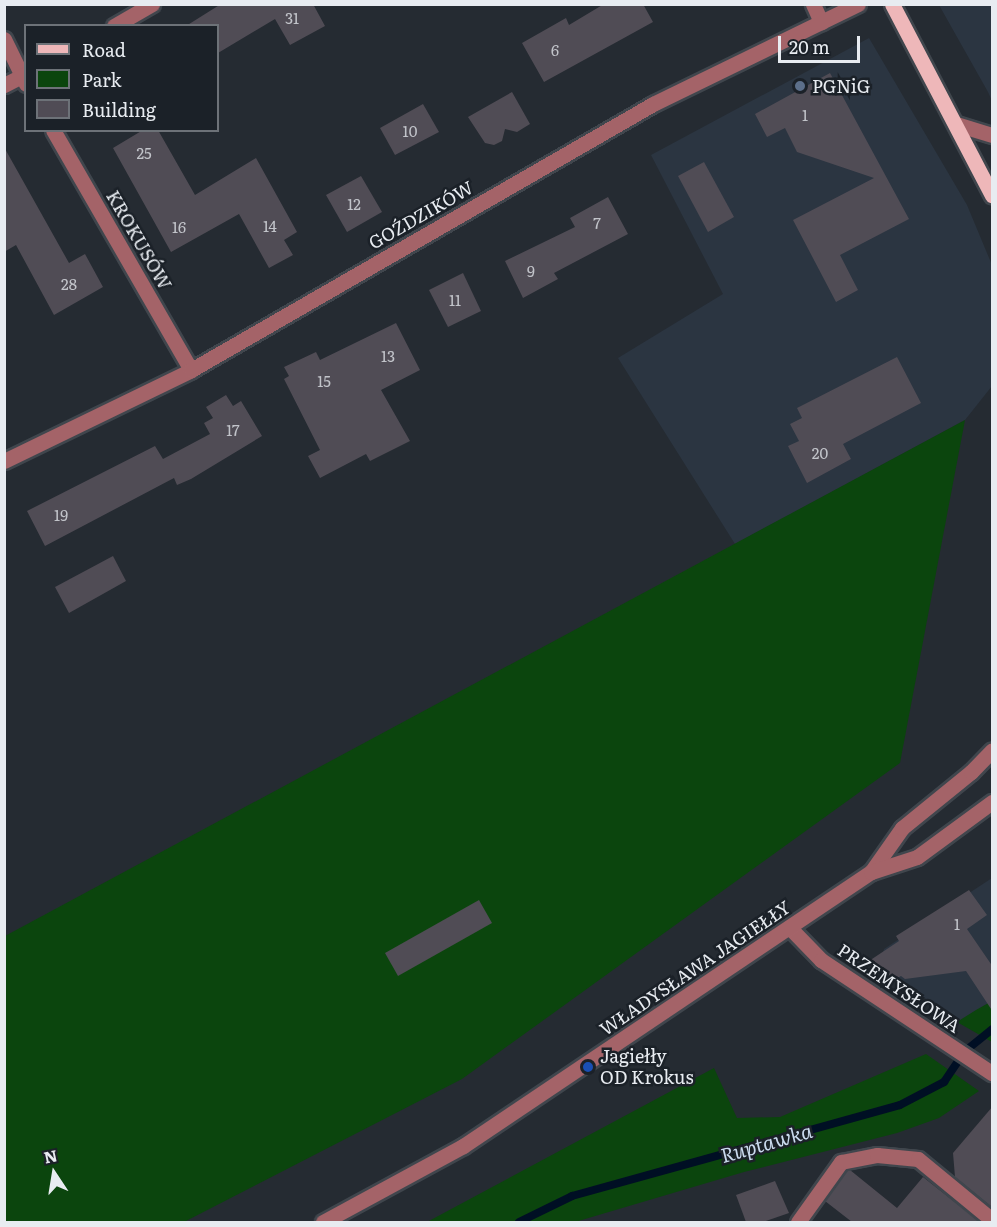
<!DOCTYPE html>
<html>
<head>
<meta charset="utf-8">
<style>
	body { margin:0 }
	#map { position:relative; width:997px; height:1227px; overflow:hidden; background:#252b32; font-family:Literata,serif }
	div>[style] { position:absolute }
	.built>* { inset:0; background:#2b3541 }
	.green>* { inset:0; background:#0b450d }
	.stream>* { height:8px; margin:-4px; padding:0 4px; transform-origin:4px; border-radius:4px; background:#000f24 }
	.building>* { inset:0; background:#504c55 }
	.roads { filter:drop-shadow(2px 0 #40464d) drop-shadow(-2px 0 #40464d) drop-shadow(0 2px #40464d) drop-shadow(0 -2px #40464d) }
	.minor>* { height:15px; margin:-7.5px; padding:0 7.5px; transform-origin:7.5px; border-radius:7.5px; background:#a46368 }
	.major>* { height:15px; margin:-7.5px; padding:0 7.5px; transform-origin:7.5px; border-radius:7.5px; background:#eeb7b9 }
	.dots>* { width:16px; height:16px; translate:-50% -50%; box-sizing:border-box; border:3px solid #1b2128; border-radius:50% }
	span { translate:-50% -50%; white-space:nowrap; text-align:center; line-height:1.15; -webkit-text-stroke:5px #1b2128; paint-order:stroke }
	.number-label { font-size:15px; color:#c2c4ca }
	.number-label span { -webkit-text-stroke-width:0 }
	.poi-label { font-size:18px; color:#e8ecf1 }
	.left { translate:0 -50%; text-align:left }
	.street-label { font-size:18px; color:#e8ecf1 }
	.water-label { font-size:20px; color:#cadaed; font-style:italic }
	.frame { position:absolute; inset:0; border:6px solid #e8ecf1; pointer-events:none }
	.legend { position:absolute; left:24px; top:24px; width:195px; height:108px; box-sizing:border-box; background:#1b2128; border:2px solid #6d7278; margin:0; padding:8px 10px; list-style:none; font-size:18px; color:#e8ecf1 }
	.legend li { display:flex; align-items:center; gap:12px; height:30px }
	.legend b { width:30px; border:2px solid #6d7278 }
	.north { position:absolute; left:24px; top:1143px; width:60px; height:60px; -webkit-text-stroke:4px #1b2128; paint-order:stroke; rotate:348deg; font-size:16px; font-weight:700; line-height:24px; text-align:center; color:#e8ecf1 }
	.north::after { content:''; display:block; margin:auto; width:21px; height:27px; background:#e8ecf1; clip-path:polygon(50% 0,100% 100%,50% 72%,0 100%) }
	.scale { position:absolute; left:778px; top:36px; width:82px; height:27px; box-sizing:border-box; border:3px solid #e8ecf1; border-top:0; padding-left:8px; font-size:18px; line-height:21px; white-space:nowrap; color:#e8ecf1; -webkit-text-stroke:4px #1b2128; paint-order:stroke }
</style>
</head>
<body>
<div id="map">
	<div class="built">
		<i style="clip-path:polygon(939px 5px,992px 5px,992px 101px,988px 92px)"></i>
		<i style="clip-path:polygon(869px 38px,967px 205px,992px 265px,992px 386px,965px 420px,735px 544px,618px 358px,723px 294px,651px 155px)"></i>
		<i style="clip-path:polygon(992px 878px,992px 1001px,957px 1022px,880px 965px,884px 949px)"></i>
	</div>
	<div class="green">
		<i style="clip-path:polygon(965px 420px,900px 763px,462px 1079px,184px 1222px,5px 1222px,5px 936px)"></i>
		<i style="clip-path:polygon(992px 1001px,992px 1042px,957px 1022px,976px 1010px)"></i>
		<i style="clip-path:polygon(926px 1054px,979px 1091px,939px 1118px,897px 1133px,744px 1172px,575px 1222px,427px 1222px,714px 1068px,737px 1118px,780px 1117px)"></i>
	</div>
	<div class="stream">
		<i style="left:519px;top:1222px;width:59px;rotate:-26.1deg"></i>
		<i style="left:572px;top:1196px;width:340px;rotate:-15.5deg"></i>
		<i style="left:900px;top:1105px;width:50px;rotate:-27.6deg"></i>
		<i style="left:944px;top:1082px;width:36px;rotate:-56deg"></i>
		<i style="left:964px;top:1052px;width:36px;rotate:-39deg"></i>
	</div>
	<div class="building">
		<i style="clip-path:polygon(221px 4px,313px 4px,325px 26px,290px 45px,275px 19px,218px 53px,218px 26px,186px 26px)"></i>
		<i style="clip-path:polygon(604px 4px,643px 4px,653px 22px,544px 82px,522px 43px,566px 18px,569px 25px)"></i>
		<i style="clip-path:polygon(830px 73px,909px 219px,840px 255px,858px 290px,836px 302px,793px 220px,874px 178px,797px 152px,785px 128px,767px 137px,755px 114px)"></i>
		<i style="clip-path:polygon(512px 92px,530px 124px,517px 132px,505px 129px,502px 141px,494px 145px,485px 143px,468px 117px)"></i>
		<i style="clip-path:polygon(423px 104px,439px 132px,395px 155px,380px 128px)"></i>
		<i style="clip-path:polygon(143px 130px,158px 130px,195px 195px,256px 158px,297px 232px,284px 240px,293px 255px,269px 268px,239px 214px,171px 252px,113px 148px)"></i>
		<i style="clip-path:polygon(4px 147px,69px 263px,85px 254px,103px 287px,54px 315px,16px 245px,4px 252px)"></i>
		<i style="clip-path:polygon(704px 162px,734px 217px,708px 232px,678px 176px)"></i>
		<i style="clip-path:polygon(361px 176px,382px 212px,347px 232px,326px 195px)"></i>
		<i style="clip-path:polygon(608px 197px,628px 234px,554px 273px,558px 279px,523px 298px,505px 261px,575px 227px,570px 218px)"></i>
		<i style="clip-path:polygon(463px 273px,481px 311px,448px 327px,429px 290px)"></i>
		<i style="clip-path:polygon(396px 323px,420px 370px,381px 390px,410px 441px,370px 461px,366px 454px,320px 478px,308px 456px,320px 450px,284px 379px,289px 376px,284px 367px,316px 352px,320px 360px)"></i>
		<i style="clip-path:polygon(897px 357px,921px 403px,843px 444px,851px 459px,807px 483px,788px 446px,799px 441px,790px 424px,802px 418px,797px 408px)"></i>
		<i style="clip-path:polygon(226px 395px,233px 406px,241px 401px,262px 436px,191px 479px,177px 485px,174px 478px,45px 546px,27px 511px,155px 446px,163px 459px,210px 434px,204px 423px,213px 418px,206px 407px)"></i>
		<i style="clip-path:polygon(113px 556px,126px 581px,69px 613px,55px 587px)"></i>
		<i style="clip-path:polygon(969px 890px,987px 915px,967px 929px,993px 967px,993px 1012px,966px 971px,905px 979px,901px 976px,891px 981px,866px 963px,899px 941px,896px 936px)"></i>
		<i style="clip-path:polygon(479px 900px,492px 923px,398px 976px,385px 953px)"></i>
		<i style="clip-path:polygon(993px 1106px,993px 1208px,955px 1177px,953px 1153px)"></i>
		<i style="clip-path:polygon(850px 1170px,897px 1208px,923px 1177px,980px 1222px,852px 1222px,825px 1201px,847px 1171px)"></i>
		<i style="clip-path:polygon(775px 1181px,789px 1213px,763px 1222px,746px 1222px,736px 1195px)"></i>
	</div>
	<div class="roads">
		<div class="minor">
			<i style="left:813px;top:4px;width:20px;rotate:66deg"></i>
			<i style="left:114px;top:26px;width:44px;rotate:-30.1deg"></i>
			<i style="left:4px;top:39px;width:50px;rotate:63.9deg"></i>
			<i style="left:4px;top:85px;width:25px;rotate:-27deg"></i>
			<i style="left:956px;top:124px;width:38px;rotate:17deg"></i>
			<i style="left:53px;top:130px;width:277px;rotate:60.1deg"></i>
			<i style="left:4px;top:461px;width:208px;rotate:-25.9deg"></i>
			<i style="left:191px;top:370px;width:533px;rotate:-29.93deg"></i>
			<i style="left:653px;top:104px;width:228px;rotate:-26deg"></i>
			<i style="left:871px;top:872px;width:54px;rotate:-54.8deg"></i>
			<i style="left:902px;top:828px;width:89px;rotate:-39.1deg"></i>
			<i style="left:971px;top:772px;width:30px;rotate:-46deg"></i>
			<i style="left:790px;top:928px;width:45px;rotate:45.9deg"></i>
			<i style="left:821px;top:960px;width:205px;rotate:33.5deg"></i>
			<i style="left:323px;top:1222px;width:159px;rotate:-28.5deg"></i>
			<i style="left:463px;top:1146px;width:491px;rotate:-33.9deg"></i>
			<i style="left:871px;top:872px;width:48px;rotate:-18.1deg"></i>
			<i style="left:917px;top:857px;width:93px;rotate:-36.3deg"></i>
			<i style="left:798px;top:1222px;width:74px;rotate:-54.4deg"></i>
			<i style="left:841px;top:1162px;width:37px;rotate:-11deg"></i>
			<i style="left:877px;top:1155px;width:41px;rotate:5.6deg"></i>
			<i style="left:918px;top:1159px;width:96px;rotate:39.5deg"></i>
		</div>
		<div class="major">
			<i style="left:892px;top:4px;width:216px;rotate:62.4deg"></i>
		</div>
	</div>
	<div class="dots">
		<i style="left:800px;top:86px;background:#5c6f8a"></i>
		<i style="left:588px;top:1067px;background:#1a4fb4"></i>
	</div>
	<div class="number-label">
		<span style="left:292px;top:18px">31</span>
		<span style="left:555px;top:50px">6</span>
		<span style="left:805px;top:115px">1</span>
		<span style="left:410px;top:131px">10</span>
		<span style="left:144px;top:153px">25</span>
		<span style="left:354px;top:204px">12</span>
		<span style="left:597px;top:223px">7</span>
		<span style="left:270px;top:226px">14</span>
		<span style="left:179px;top:227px">16</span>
		<span style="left:531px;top:271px">9</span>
		<span style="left:69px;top:284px">28</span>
		<span style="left:455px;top:300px">11</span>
		<span style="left:388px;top:356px">13</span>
		<span style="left:324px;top:381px">15</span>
		<span style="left:233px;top:430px">17</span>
		<span style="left:820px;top:453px">20</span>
		<span style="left:61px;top:515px">19</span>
		<span style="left:957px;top:924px">1</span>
	</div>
	<div class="poi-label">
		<span class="left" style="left:812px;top:86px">PGNiG</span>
		<span class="left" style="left:600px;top:1067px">Jagiełły<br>OD Krokus</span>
	</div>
	<div class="street-label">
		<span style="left:421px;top:215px;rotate:-30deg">GOŹDZIKÓW</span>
		<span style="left:139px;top:240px;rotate:60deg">KROKUSÓW</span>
		<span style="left:695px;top:968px;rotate:-34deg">WŁADYSŁAWA JAGIEŁŁY</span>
		<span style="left:899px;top:988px;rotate:34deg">PRZEMYSŁOWA</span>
	</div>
	<div class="water-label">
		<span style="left:766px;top:1142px;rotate:-16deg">Ruptawka</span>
	</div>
	<div class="frame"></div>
	<ul class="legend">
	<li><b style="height:8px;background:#eeb7b9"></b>Road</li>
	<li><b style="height:16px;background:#0b450d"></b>Park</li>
	<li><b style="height:16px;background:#504c55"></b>Building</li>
	</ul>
	<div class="north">N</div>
	<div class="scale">20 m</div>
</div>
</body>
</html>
